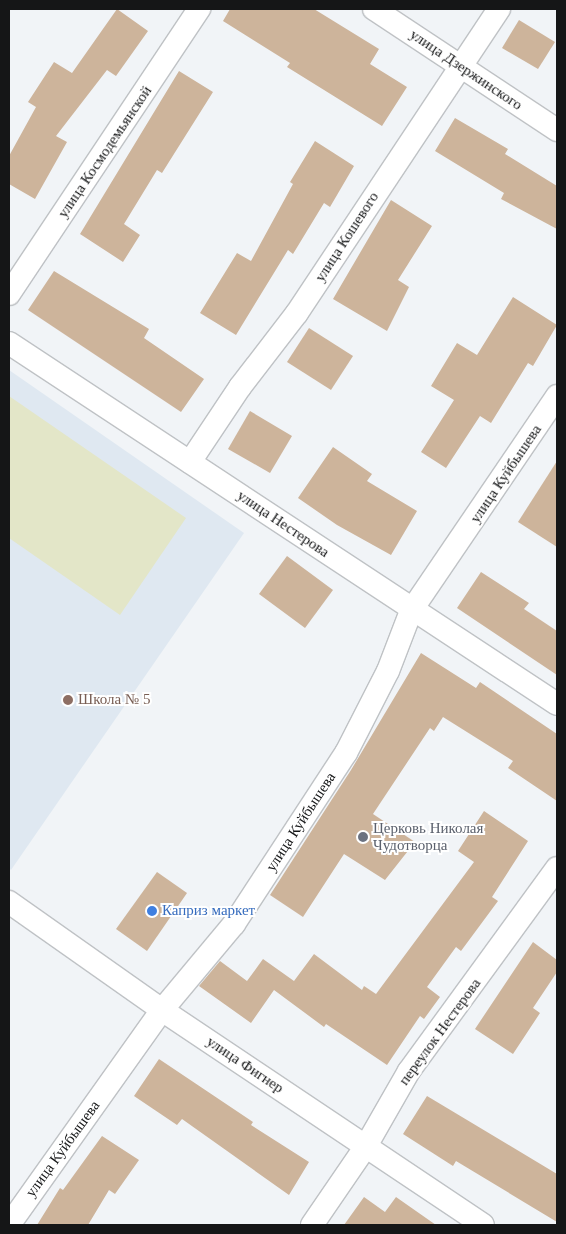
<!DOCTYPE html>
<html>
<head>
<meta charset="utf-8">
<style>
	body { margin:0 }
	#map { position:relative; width:566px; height:1234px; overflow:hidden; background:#f1f4f7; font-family:Georgia,serif }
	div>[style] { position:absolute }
	.built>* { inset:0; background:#dfe8f1 }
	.green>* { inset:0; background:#e3e6c8 }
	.building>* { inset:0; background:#cdb49b }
	.roads { filter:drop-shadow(1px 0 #bfc2c5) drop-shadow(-1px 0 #bfc2c5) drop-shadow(0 1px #bfc2c5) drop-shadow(0 -1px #bfc2c5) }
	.minor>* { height:22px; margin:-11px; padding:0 11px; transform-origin:11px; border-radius:11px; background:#fff }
	.dots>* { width:14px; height:14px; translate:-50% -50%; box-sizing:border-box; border:2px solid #fff; border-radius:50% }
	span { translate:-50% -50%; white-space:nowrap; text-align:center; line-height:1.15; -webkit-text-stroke:4px #fff; paint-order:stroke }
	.street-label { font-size:15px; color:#151617 }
	.education-label { font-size:15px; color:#785e54 }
	.left { translate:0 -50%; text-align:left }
	.worship-label { font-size:15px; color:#5b616d }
	.shop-label { font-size:15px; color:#366cbe }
	.frame { position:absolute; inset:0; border:10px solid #151617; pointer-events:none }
</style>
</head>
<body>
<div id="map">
	<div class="built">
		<i style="clip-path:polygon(9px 370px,244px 533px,11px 870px,9px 868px)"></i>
	</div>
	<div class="green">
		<i style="clip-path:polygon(9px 396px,186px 518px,120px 615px,9px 538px)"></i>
	</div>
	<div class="building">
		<i style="clip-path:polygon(117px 9px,148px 31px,116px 76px,107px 70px,56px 136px,67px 142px,35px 199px,9px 184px,9px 156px,36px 107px,28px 102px,54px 62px,72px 73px)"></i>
		<i style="clip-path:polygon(230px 9px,314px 9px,379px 49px,370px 64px,407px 87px,382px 126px,287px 67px,290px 63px,223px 21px)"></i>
		<i style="clip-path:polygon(519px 20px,555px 42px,538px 69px,502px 48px)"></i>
		<i style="clip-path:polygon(179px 71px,213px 92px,162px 173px,157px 170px,124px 224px,140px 235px,123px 262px,80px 234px)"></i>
		<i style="clip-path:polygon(455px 118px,508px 149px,505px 154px,557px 186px,557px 229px,501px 199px,504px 193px,435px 151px)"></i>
		<i style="clip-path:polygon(315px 141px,354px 166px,330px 207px,324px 203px,293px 254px,288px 250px,236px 335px,200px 313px,237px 253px,251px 261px,293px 184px,290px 182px)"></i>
		<i style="clip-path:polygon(391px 200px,432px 226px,398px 280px,409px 287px,387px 331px,333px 299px)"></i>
		<i style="clip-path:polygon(54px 271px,149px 329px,144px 338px,204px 379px,181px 412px,28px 310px)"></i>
		<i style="clip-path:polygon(513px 297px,557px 325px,533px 366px,528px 363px,491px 423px,480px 416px,446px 468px,421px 452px,454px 400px,431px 386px,457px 343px,477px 355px)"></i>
		<i style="clip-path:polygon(309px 328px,353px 356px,331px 390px,287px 362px)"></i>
		<i style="clip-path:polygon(250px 411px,292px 436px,270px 473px,228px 449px)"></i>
		<i style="clip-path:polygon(333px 447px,372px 474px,367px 481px,417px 511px,391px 555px,337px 525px,298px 498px)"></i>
		<i style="clip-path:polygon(557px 461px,557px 547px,518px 522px)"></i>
		<i style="clip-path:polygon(287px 556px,333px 590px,305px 628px,259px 594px)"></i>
		<i style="clip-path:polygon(481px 572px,529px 603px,524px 609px,557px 631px,557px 675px,457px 608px)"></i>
		<i style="clip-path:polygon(421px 653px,476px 688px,480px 682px,557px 734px,557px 801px,508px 768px,513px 761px,443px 717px,434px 731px,430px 728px,373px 814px,415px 842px,385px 880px,344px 854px,303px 917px,270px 895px,351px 770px)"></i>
		<i style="clip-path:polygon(484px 811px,528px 841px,492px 897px,498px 901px,461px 951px,456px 947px,427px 987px,440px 997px,424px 1019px,420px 1016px,387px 1065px,326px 1024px,324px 1027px,274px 990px,251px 1023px,199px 986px,220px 961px,247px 981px,263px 959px,294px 981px,314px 954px,362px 990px,364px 986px,376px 994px,474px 862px,458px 851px)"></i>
		<i style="clip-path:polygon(157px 872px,187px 893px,147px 951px,116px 929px)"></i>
		<i style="clip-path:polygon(533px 942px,557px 960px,557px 972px,533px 1008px,540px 1013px,513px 1054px,475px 1029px)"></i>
		<i style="clip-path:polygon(159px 1059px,253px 1122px,251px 1125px,309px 1162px,289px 1195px,182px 1119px,177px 1125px,134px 1096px)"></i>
		<i style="clip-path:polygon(427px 1096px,557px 1174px,557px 1222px,456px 1161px,453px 1166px,403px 1134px)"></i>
		<i style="clip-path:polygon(102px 1136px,139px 1160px,115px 1194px,109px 1190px,88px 1225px,37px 1225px,60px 1188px,63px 1190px)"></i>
		<i style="clip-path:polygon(364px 1197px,385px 1212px,396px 1197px,436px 1225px,344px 1225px)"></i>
	</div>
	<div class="roads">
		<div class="minor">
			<i style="left:374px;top:9px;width:219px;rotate:33.5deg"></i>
			<i style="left:9px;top:294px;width:343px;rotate:-56.3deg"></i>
			<i style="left:9px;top:343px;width:656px;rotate:33.38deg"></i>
			<i style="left:190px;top:462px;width:90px;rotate:-56.3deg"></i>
			<i style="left:240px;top:387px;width:93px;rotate:-52.4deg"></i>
			<i style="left:297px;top:313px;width:365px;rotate:-56.4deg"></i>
			<i style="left:9px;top:902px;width:187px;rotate:35.2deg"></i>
			<i style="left:162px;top:1010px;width:386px;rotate:33.8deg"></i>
			<i style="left:9px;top:1225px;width:264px;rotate:-54.6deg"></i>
			<i style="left:162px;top:1010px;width:112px;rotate:-50.1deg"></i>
			<i style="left:234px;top:924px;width:204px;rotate:-56.8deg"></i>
			<i style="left:346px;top:753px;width:92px;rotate:-62.9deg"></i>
			<i style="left:388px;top:671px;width:64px;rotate:-69deg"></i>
			<i style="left:411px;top:611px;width:260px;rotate:-55.8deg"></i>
			<i style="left:312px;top:1225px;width:96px;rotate:-55.6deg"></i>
			<i style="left:366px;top:1146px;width:86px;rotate:-60.2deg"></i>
			<i style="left:409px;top:1071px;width:251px;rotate:-53.9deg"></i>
		</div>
	</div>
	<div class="dots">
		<i style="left:68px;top:700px;background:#8d6e63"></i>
		<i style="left:363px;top:837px;background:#6b7280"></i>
		<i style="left:152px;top:911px;background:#3f7fe0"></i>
	</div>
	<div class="street-label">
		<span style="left:466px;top:70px;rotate:34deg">улица Дзержинского</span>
		<span style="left:105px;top:152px;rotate:-56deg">улица Космодемьянской</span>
		<span style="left:347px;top:237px;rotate:-57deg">улица Кошевого</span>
		<span style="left:506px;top:474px;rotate:-56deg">улица Куйбышева</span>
		<span style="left:283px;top:524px;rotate:34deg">улица Нестерова</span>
		<span style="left:301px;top:822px;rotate:-57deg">улица Куйбышева</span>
		<span style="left:440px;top:1032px;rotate:-54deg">переулок Нестерова</span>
		<span style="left:245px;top:1065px;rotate:34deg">улица Фигнер</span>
		<span style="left:63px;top:1149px;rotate:-54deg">улица Куйбышева</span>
	</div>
	<div class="education-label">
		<span class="left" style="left:78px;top:700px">Школа № 5</span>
	</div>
	<div class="worship-label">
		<span class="left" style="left:373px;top:837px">Церковь Николая<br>Чудотворца</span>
	</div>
	<div class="shop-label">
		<span class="left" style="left:162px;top:911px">Каприз маркет</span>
	</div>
	<div class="frame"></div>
</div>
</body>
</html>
